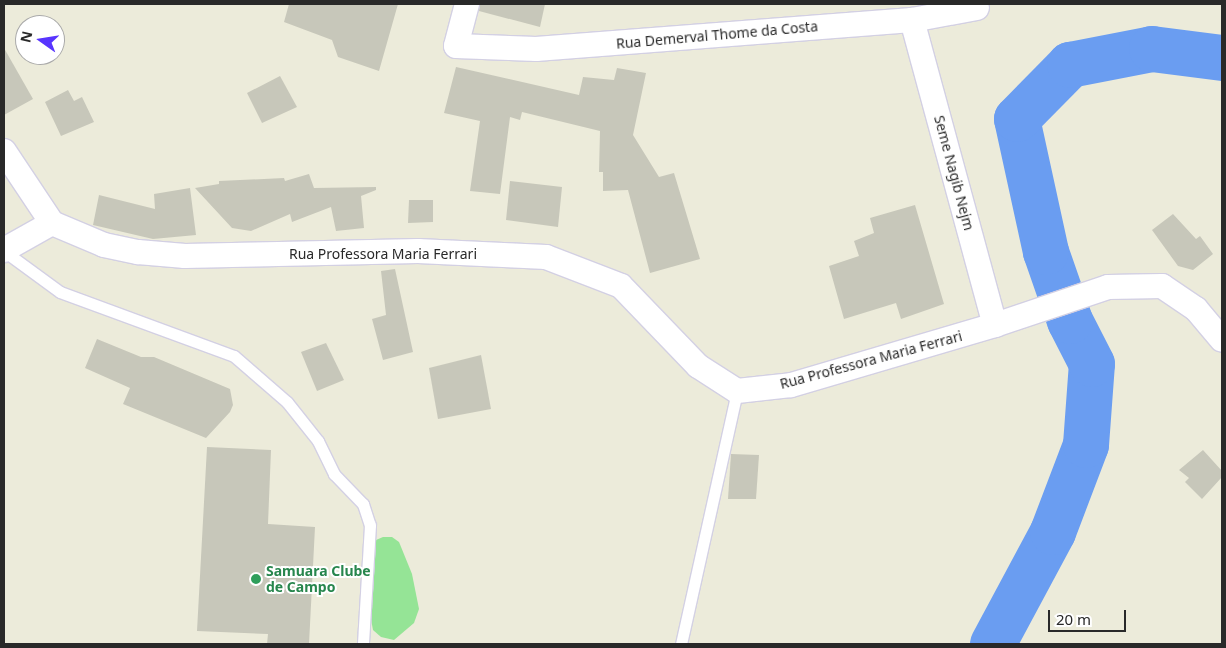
<!DOCTYPE html>
<html>
<head>
<meta charset="utf-8">
<style>
	body { margin:0 }
	#map { position:relative; width:1226px; height:648px; overflow:hidden; background:#ecebda; font-family:"Noto Sans",sans-serif }
	div>[style] { position:absolute }
	.green>* { inset:0; background:#95e496 }
	.river>* { height:46px; margin:-23px; padding:0 23px; transform-origin:23px; border-radius:23px; background:#6a9df1 }
	.building>* { inset:0; background:#c7c7ba }
	.roads { filter:drop-shadow(1px 0 #d3d0e3) drop-shadow(-1px 0 #d3d0e3) drop-shadow(0 1px #d3d0e3) drop-shadow(0 -1px #d3d0e3) }
	.service>* { height:11px; margin:-5.5px; padding:0 5.5px; transform-origin:5.5px; border-radius:5.5px; background:#fff }
	.minor>* { height:24px; margin:-12px; padding:0 12px; transform-origin:12px; border-radius:12px; background:#fff }
	.dots>* { width:14px; height:14px; translate:-50% -50%; box-sizing:border-box; border:2px solid #fff; border-radius:50% }
	span { translate:-50% -50%; white-space:nowrap; text-align:center; line-height:1.15; -webkit-text-stroke:4px #fff; paint-order:stroke }
	.street-label { font-size:14px; color:#292929 }
	.leisure-label { font-size:14px; color:#27864d; font-weight:700 }
	.left { translate:0 -50%; text-align:left }
	.frame { position:absolute; inset:0; border:5px solid #292929; pointer-events:none }
	.north { position:absolute; left:15px; top:15px; width:50px; height:50px; box-sizing:border-box; background:#fff; border:1px solid #a9a9a9; border-radius:50%; rotate:283deg; font-size:14px; font-weight:700; line-height:20px; text-align:center; color:#292929 }
	.north::after { content:''; display:block; margin:auto; width:18px; height:22px; background:#5835fe; clip-path:polygon(50% 0,100% 100%,50% 72%,0 100%) }
	.scale { position:absolute; left:1048px; top:610px; width:78px; height:22px; box-sizing:border-box; border:2px solid #292929; border-top:0; padding-left:6px; font-size:15px; line-height:18px; white-space:nowrap; color:#292929; -webkit-text-stroke:4px #fff; paint-order:stroke }
</style>
</head>
<body>
<div id="map">
	<div class="green">
		<i style="clip-path:polygon(383px 537px,392px 537px,399px 542px,412px 574px,419px 609px,414px 623px,394px 640px,381px 637px,373px 630px,371px 619px,373px 548px,376px 540px)"></i>
	</div>
	<div class="river">
		<i style="left:993px;top:644px;width:127px;rotate:-61.8deg"></i>
		<i style="left:1053px;top:532px;width:93px;rotate:-69.2deg"></i>
		<i style="left:1086px;top:445px;width:81px;rotate:-85.8deg"></i>
		<i style="left:1092px;top:364px;width:48px;rotate:-117.1deg"></i>
		<i style="left:1070px;top:321px;width:73px;rotate:-109.2deg"></i>
		<i style="left:1046px;top:252px;width:136px;rotate:-102.3deg"></i>
		<i style="left:1017px;top:119px;width:76px;rotate:-45.5deg"></i>
		<i style="left:1070px;top:65px;width:84px;rotate:-11deg"></i>
		<i style="left:1152px;top:49px;width:71px;rotate:7.3deg"></i>
	</div>
	<div class="building">
		<i style="clip-path:polygon(289px 4px,398px 4px,379px 71px,338px 57px,332px 40px,284px 22px)"></i>
		<i style="clip-path:polygon(480px 4px,545px 4px,540px 27px,479px 11px)"></i>
		<i style="clip-path:polygon(4px 48px,33px 99px,4px 115px)"></i>
		<i style="clip-path:polygon(456px 67px,579px 95px,583px 77px,614px 80px,617px 68px,646px 73px,633px 135px,659px 177px,674px 173px,700px 259px,650px 273px,628px 190px,603px 191px,603px 172px,599px 172px,600px 131px,522px 112px,520px 120px,510px 117px,500px 194px,470px 191px,480px 121px,444px 113px)"></i>
		<i style="clip-path:polygon(280px 76px,297px 107px,262px 123px,247px 93px)"></i>
		<i style="clip-path:polygon(68px 90px,74px 101px,82px 97px,94px 122px,61px 136px,45px 102px)"></i>
		<i style="clip-path:polygon(309px 174px,314px 188px,376px 187px,376px 190px,361px 196px,364px 228px,336px 231px,331px 207px,292px 222px,290px 214px,251px 231px,232px 228px,195px 188px,219px 184px,219px 181px,284px 178px,285px 181px)"></i>
		<i style="clip-path:polygon(510px 181px,562px 187px,558px 227px,506px 220px)"></i>
		<i style="clip-path:polygon(190px 188px,196px 235px,153px 239px,93px 225px,99px 195px,155px 209px,154px 194px)"></i>
		<i style="clip-path:polygon(409px 200px,433px 200px,433px 222px,408px 223px)"></i>
		<i style="clip-path:polygon(915px 205px,944px 304px,901px 319px,896px 303px,844px 319px,829px 266px,859px 256px,854px 241px,874px 233px,870px 218px)"></i>
		<i style="clip-path:polygon(1173px 214px,1196px 239px,1200px 236px,1213px 254px,1193px 270px,1178px 266px,1152px 230px)"></i>
		<i style="clip-path:polygon(395px 269px,413px 352px,383px 360px,372px 319px,386px 315px,381px 271px)"></i>
		<i style="clip-path:polygon(97px 339px,141px 357px,154px 357px,230px 389px,233px 405px,230px 412px,206px 438px,123px 404px,130px 388px,85px 368px)"></i>
		<i style="clip-path:polygon(326px 343px,344px 380px,317px 391px,301px 352px)"></i>
		<i style="clip-path:polygon(481px 355px,491px 409px,438px 419px,429px 368px)"></i>
		<i style="clip-path:polygon(207px 447px,271px 450px,268px 524px,315px 527px,309px 644px,267px 644px,268px 634px,197px 631px)"></i>
		<i style="clip-path:polygon(1203px 450px,1222px 471px,1222px 477px,1202px 499px,1185px 482px,1189px 478px,1179px 470px)"></i>
		<i style="clip-path:polygon(731px 454px,759px 455px,756px 499px,728px 499px)"></i>
	</div>
	<div class="roads">
		<div class="service">
			<i style="left:4px;top:251px;width:69px;rotate:36.2deg"></i>
			<i style="left:60px;top:292px;width:185px;rotate:20.2deg"></i>
			<i style="left:234px;top:356px;width:70px;rotate:41deg"></i>
			<i style="left:287px;top:402px;width:50px;rotate:51.5deg"></i>
			<i style="left:318px;top:441px;width:37px;rotate:64deg"></i>
			<i style="left:334px;top:474px;width:42px;rotate:46deg"></i>
			<i style="left:363px;top:504px;width:22px;rotate:72deg"></i>
			<i style="left:370px;top:525px;width:119px;rotate:93.4deg"></i>
			<i style="left:681px;top:644px;width:259px;rotate:-77.5deg"></i>
		</div>
		<div class="minor">
			<i style="left:467px;top:4px;width:43px;rotate:104.7deg"></i>
			<i style="left:456px;top:46px;width:80px;rotate:2.1deg"></i>
			<i style="left:536px;top:49px;width:377px;rotate:-4.4deg"></i>
			<i style="left:912px;top:20px;width:66px;rotate:-10.5deg"></i>
			<i style="left:912px;top:20px;width:316px;rotate:74.8deg"></i>
			<i style="left:4px;top:151px;width:87px;rotate:56.3deg"></i>
			<i style="left:52px;top:223px;width:56px;rotate:22.9deg"></i>
			<i style="left:104px;top:245px;width:35px;rotate:12deg"></i>
			<i style="left:138px;top:252px;width:47px;rotate:4.9deg"></i>
			<i style="left:185px;top:256px;width:233px;rotate:-1.2deg"></i>
			<i style="left:418px;top:251px;width:128px;rotate:2.7deg"></i>
			<i style="left:546px;top:257px;width:80px;rotate:21.1deg"></i>
			<i style="left:621px;top:286px;width:111px;rotate:46.1deg"></i>
			<i style="left:698px;top:366px;width:46px;rotate:32.7deg"></i>
			<i style="left:737px;top:391px;width:54px;rotate:-6.3deg"></i>
			<i style="left:791px;top:385px;width:213px;rotate:-16.4deg"></i>
			<i style="left:995px;top:325px;width:119px;rotate:-18.6deg"></i>
			<i style="left:1108px;top:287px;width:54px;rotate:-1.1deg"></i>
			<i style="left:1162px;top:286px;width:41px;rotate:34.1deg"></i>
			<i style="left:1196px;top:309px;width:40px;rotate:50deg"></i>
			<i style="left:4px;top:250px;width:55px;rotate:-29.4deg"></i>
		</div>
	</div>
	<div class="dots">
		<i style="left:256px;top:579px;background:#2e9e5b"></i>
	</div>
	<div class="street-label">
		<span style="left:717px;top:35px;rotate:-5deg">Rua Demerval Thome da Costa</span>
		<span style="left:954px;top:173px;rotate:75deg">Seme Nagib Nejm</span>
		<span style="left:383px;top:254px">Rua Professora Maria Ferrari</span>
		<span style="left:871px;top:360px;rotate:-15deg">Rua Professora Maria Ferrari</span>
	</div>
	<div class="leisure-label">
		<span class="left" style="left:266px;top:579px">Samuara Clube<br>de Campo</span>
	</div>
	<div class="frame"></div>
	<div class="north">N</div>
	<div class="scale">20 m</div>
</div>
</body>
</html>
